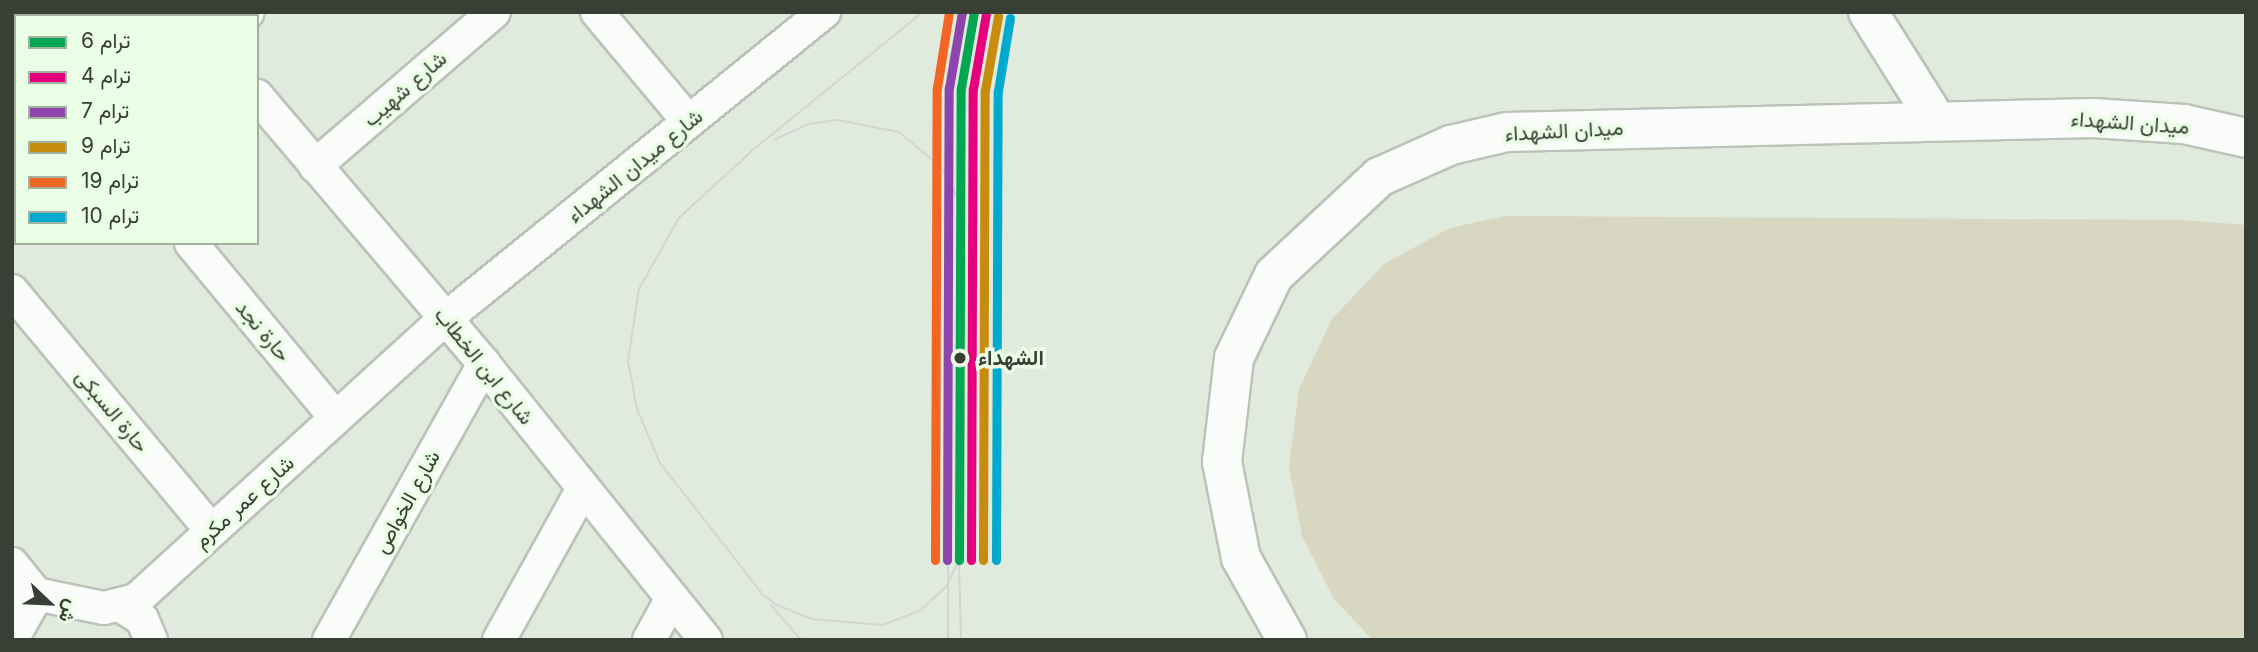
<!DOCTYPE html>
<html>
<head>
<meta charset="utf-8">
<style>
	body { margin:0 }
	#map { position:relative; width:2258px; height:652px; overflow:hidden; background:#e0eadd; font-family:Inter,Vazirmatn,sans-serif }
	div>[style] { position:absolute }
	.green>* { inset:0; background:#d7d7c2 }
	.roads { filter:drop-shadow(2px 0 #bbc2b8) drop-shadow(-2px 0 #bbc2b8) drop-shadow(0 2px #bbc2b8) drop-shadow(0 -2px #bbc2b8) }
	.street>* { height:32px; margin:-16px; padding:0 16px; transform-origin:16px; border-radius:16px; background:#fafcfa }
	.secondary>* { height:38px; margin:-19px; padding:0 19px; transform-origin:19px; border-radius:19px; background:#fafcfa }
	.tram>* { height:2px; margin:-1px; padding:0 1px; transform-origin:1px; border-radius:1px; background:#d2d6d2 }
	.tram-1>* { height:9px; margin:-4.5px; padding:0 4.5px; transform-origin:4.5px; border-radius:4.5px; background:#00a651 }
	.tram-2>* { height:9px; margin:-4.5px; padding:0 4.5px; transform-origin:4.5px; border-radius:4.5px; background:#e5007d }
	.tram-3>* { height:9px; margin:-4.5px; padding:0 4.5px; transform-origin:4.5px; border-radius:4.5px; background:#8e44ad }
	.tram-4>* { height:9px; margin:-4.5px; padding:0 4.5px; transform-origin:4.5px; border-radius:4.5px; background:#c78c0d }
	.tram-5>* { height:9px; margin:-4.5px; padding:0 4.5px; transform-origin:4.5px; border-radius:4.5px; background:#f26522 }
	.tram-6>* { height:9px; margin:-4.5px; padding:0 4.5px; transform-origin:4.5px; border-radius:4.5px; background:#00a9ce }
	.dots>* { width:19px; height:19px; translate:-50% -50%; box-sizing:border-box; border:4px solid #eafde5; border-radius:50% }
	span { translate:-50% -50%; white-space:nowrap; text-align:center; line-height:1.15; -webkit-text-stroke:7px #eafde5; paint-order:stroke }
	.street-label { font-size:21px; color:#383f35 }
	.stop-label { font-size:21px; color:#383f35; font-weight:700 }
	.left { translate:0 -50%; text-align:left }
	.frame { position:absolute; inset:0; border:14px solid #383f35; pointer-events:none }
	.legend { position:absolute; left:14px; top:14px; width:245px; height:231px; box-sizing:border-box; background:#eafde5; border:2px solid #a3b19f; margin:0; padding:9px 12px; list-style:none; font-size:21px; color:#383f35 }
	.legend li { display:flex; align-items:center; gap:14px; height:35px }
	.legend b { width:35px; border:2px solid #a3b19f }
	.north { position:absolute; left:14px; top:568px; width:70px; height:70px; -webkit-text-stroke:5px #eafde5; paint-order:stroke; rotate:113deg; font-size:19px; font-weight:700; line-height:28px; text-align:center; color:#383f35 }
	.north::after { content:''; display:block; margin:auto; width:24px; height:32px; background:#383f35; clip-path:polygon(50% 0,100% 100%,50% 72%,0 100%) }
</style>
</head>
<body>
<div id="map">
	<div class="green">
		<i style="clip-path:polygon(1505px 216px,2181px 220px,2246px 225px,2246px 640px,1373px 640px,1334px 599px,1302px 536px,1289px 466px,1299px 389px,1332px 319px,1384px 264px,1450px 228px)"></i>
	</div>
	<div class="roads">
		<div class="street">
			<i style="left:187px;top:12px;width:5px;rotate:53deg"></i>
			<i style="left:597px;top:12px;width:143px;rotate:50.1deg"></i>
			<i style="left:243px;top:16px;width:6px;rotate:-39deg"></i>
			<i style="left:12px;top:28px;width:6px;rotate:45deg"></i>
			<i style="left:257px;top:96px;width:351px;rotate:49.7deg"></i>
			<i style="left:484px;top:364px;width:354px;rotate:51.2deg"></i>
			<i style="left:315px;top:166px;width:236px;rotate:-40.7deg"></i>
			<i style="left:191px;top:243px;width:227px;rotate:50.4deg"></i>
			<i style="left:12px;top:291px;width:312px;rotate:50.2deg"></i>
			<i style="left:12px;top:564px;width:40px;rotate:51deg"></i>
			<i style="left:37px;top:595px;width:51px;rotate:119.6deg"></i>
			<i style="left:12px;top:589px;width:94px;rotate:11.7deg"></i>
			<i style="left:104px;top:608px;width:33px;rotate:-14deg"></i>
			<i style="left:136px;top:600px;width:418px;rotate:-42.3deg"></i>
			<i style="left:445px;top:319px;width:488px;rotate:-39deg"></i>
			<i style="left:121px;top:606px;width:25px;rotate:32deg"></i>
			<i style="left:142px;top:619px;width:23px;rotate:67deg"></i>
			<i style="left:329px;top:640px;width:317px;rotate:-60.7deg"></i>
			<i style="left:499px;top:640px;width:171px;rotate:-61deg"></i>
			<i style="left:649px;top:640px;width:48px;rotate:-61.3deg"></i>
		</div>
		<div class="secondary">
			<i style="left:1868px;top:12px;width:128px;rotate:57.8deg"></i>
			<i style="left:1287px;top:640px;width:94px;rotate:-119.3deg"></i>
			<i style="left:1241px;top:558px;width:98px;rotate:-101.2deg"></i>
			<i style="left:1222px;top:462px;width:105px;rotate:-83.4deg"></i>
			<i style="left:1234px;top:358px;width:92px;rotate:-64.3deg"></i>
			<i style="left:1274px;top:275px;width:144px;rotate:-43deg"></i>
			<i style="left:1379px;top:177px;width:79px;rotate:-24deg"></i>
			<i style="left:1451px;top:145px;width:57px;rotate:-13.1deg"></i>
			<i style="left:1507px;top:132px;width:586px;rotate:-1.37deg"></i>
			<i style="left:2093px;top:118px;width:91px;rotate:3.8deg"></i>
			<i style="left:2184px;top:124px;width:64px;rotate:12.7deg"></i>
		</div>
	</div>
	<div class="tram">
		<i style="left:923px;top:12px;width:216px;rotate:141deg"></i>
		<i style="left:755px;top:148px;width:103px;rotate:137.4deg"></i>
		<i style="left:679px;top:218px;width:81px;rotate:119.4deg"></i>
		<i style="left:639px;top:289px;width:73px;rotate:98.7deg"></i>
		<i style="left:628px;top:361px;width:49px;rotate:79.4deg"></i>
		<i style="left:637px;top:409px;width:59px;rotate:66.9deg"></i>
		<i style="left:660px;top:463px;width:167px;rotate:52deg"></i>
		<i style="left:763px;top:595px;width:17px;rotate:36deg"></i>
		<i style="left:777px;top:605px;width:37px;rotate:22deg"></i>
		<i style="left:811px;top:619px;width:72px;rotate:4.8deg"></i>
		<i style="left:883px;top:625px;width:41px;rotate:-21.5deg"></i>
		<i style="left:921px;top:610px;width:34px;rotate:-43deg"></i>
		<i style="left:946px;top:587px;width:30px;rotate:-64deg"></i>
		<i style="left:774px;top:140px;width:38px;rotate:-25deg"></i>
		<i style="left:808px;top:124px;width:30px;rotate:-8deg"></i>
		<i style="left:838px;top:120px;width:62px;rotate:11.1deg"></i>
		<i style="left:899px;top:132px;width:55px;rotate:39.8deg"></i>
		<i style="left:941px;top:167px;width:42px;rotate:61.6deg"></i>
		<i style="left:959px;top:563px;width:77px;rotate:88.5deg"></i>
		<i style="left:771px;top:605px;width:46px;rotate:49.4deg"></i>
		<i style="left:948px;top:640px;width:582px;rotate:-89.8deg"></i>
		<i style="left:950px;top:58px;width:47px;rotate:-76.6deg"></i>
	</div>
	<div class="tram-1">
		<i style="left:959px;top:560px;width:472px;rotate:-89.8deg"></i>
		<i style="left:961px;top:88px;width:77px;rotate:-80.3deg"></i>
	</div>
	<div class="tram-2">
		<i style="left:971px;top:560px;width:471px;rotate:-89.8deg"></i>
		<i style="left:973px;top:89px;width:76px;rotate:-80.2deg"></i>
	</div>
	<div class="tram-3">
		<i style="left:947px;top:560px;width:472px;rotate:-89.8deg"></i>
		<i style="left:949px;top:88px;width:77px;rotate:-80.3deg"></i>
	</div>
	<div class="tram-4">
		<i style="left:983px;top:560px;width:470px;rotate:-89.8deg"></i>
		<i style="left:985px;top:90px;width:75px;rotate:-80deg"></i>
	</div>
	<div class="tram-5">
		<i style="left:935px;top:560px;width:472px;rotate:-89.8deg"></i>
		<i style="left:937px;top:88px;width:77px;rotate:-81deg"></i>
	</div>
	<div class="tram-6">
		<i style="left:996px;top:560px;width:469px;rotate:-89.8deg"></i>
		<i style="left:998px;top:91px;width:74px;rotate:-80.7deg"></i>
	</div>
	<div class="dots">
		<i style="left:960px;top:358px;background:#383f35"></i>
	</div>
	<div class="street-label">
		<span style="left:405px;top:89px;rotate:-41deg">شارع شهيب</span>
		<span style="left:2130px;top:123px;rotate:4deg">ميدان الشهداء</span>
		<span style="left:1564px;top:131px;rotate:-3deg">ميدان الشهداء</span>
		<span style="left:635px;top:166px;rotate:-39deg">شارع ميدان الشهداء</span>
		<span style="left:263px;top:331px;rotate:50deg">حارة نجد</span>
		<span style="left:484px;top:366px;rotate:51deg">شارع ابن الخطاب</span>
		<span style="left:112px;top:411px;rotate:50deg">حارة السبكى</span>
		<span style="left:244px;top:502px;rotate:-42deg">شارع عمر مكرم</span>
		<span style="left:407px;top:502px;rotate:-61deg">شارع الخواص</span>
	</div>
	<div class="stop-label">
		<span class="left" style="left:978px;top:358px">الشهداء</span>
	</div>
	<div class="frame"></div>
	<ul class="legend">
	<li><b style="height:9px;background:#00a651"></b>ترام 6</li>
	<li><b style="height:9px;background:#e5007d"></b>ترام 4</li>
	<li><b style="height:9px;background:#8e44ad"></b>ترام 7</li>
	<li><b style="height:9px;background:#c78c0d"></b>ترام 9</li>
	<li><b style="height:9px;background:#f26522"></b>ترام 19</li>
	<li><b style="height:9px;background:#00a9ce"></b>ترام 10</li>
	</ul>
	<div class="north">ش</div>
</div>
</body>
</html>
